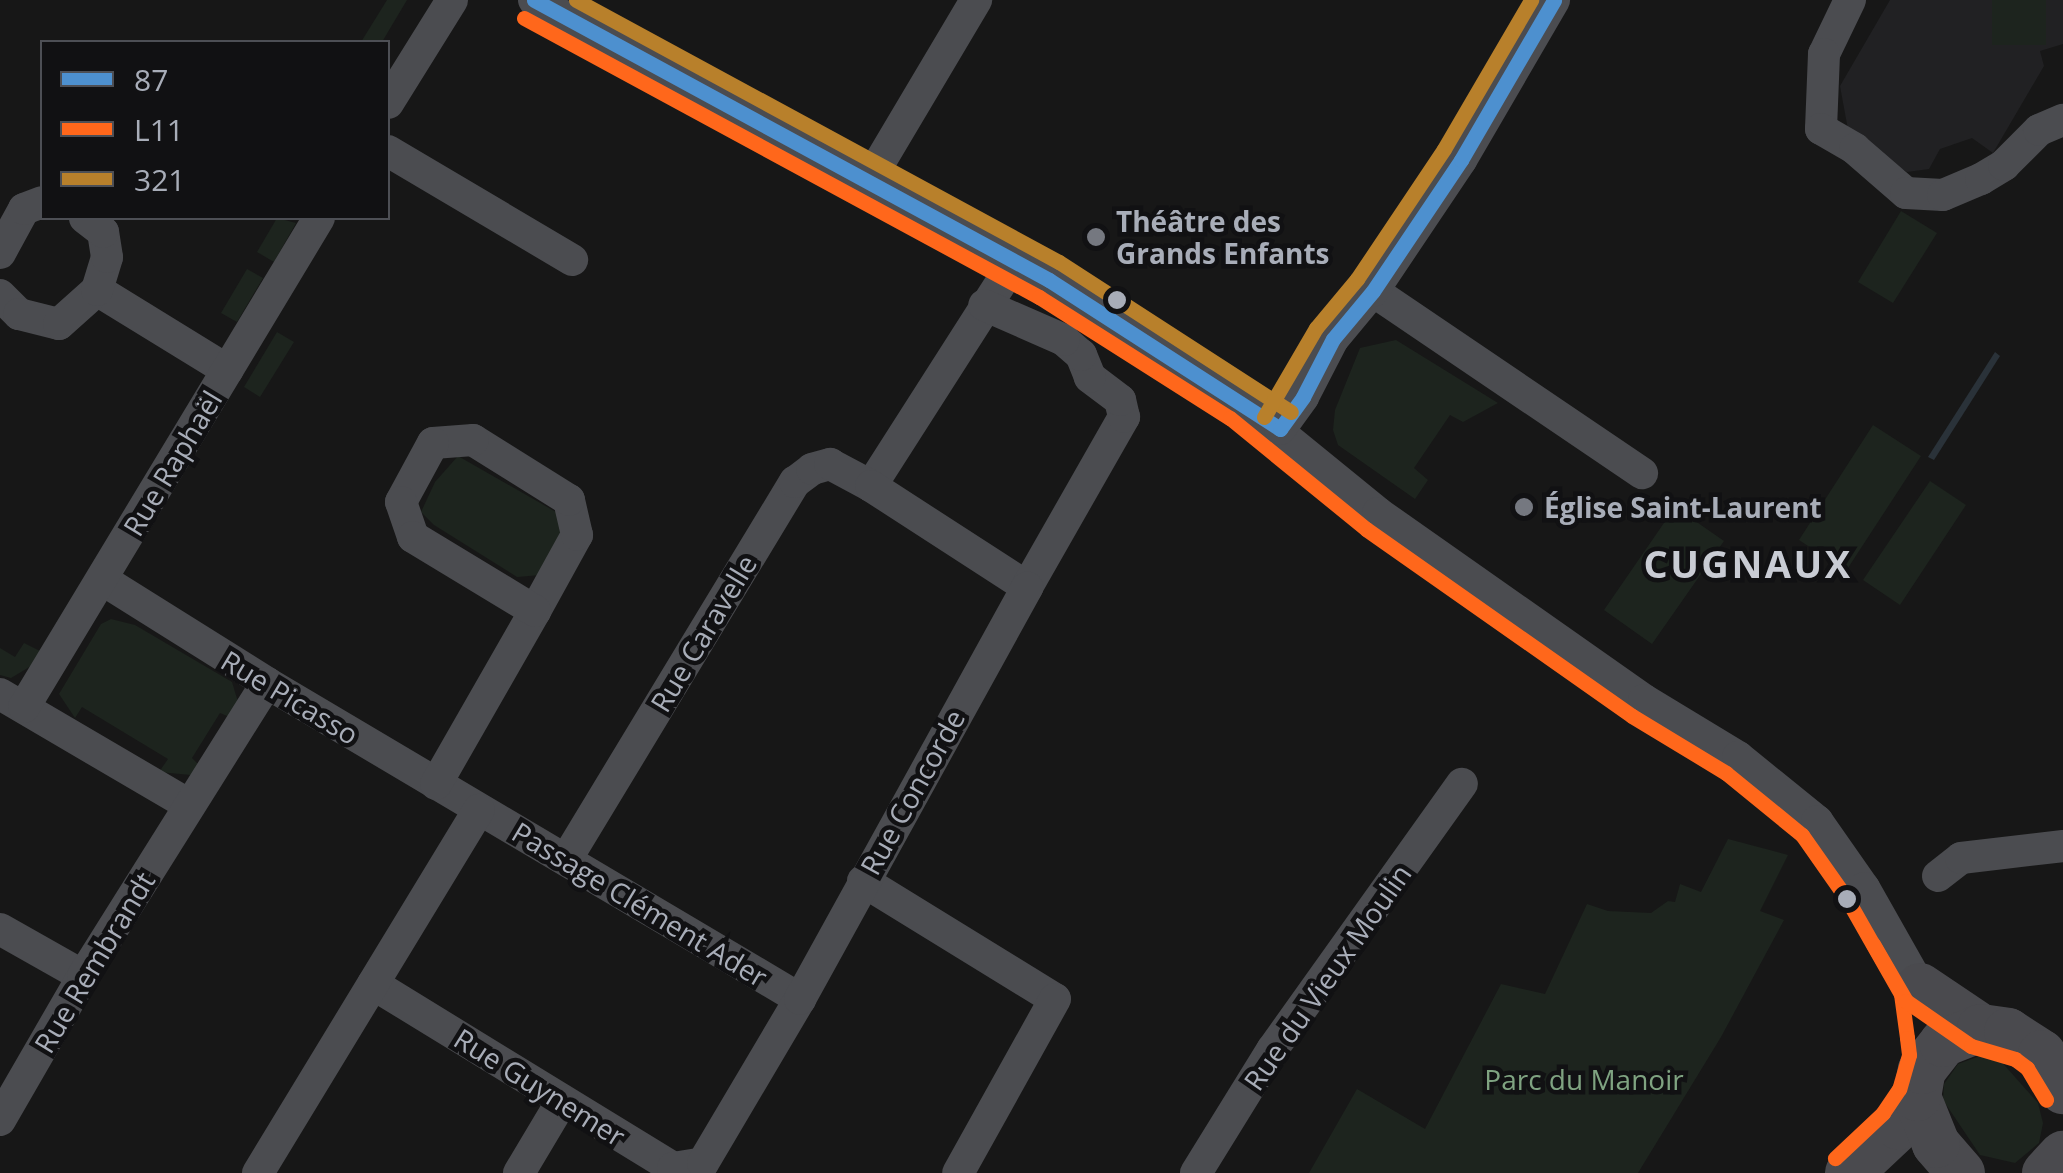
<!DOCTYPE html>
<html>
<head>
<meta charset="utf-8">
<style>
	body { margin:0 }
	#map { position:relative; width:2063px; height:1173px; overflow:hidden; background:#171717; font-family:"Open Sans",sans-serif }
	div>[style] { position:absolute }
	.built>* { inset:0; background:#212123 }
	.green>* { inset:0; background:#1d241e }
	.water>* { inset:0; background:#2a3239 }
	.street>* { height:32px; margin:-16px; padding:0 16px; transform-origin:16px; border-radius:16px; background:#4b4c50 }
	.secondary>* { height:48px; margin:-24px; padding:0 24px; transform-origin:24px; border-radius:24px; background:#4a4a4e }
	.bus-1>* { height:15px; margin:-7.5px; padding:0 7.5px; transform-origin:7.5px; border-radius:7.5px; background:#4d90cf }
	.bus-2>* { height:15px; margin:-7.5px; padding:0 7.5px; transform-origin:7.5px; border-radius:7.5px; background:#ff671b }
	.bus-3>* { height:15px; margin:-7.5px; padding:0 7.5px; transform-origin:7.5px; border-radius:7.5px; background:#b8802b }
	.dots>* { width:28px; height:28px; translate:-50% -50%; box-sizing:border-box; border:5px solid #111113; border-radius:50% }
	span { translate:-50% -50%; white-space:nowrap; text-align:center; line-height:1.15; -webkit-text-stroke:9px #111113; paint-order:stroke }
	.poi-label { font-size:28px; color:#a8adb8; font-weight:700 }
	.left { translate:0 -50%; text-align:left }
	.street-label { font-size:28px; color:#a8adb8 }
	.park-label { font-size:28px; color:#7fa381 }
	.district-label { font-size:38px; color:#c9ccd4; font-weight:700; letter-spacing:2.5px }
	.legend { position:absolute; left:40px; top:40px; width:350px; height:180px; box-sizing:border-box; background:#111113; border:2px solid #4d4f55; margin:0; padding:12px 18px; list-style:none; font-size:30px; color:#a8adb8 }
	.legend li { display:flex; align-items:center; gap:20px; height:50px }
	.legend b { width:50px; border:2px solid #4d4f55 }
</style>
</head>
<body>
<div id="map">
	<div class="built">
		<i style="clip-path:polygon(1890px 0,2063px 0,2063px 44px,2040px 51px,2044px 66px,1993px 153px,1972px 138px,1940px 149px,1929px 169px,1907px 172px,1849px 135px,1840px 86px)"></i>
	</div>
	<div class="green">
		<i style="clip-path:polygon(387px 0,407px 0,382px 42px,361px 42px)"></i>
		<i style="clip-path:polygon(1992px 0,2046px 0,2046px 45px,1992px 45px)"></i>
		<i style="clip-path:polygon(1901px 211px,1937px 233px,1893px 303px,1858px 282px)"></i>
		<i style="clip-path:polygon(277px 218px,296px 223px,274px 262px,257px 252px)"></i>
		<i style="clip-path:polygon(247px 269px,263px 278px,237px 322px,221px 313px)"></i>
		<i style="clip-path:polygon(277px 332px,294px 342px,260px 397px,244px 387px)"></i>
		<i style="clip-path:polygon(1396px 340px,1498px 403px,1463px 422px,1450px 415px,1414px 468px,1428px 480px,1415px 499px,1338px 445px,1333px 430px,1335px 410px,1360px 348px)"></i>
		<i style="clip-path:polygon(1873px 425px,1921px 456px,1846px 571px,1799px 540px)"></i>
		<i style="clip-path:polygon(458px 456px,556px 512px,565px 535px,540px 575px,517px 577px,434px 525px,421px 512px,435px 482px)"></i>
		<i style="clip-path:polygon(1930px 481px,1966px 505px,1900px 605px,1863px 580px)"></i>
		<i style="clip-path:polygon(1675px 507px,1724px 541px,1652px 644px,1604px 610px)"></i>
		<i style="clip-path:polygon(111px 619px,135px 625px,232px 682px,238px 702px,232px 718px,220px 713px,192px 758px,200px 766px,191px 775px,159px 772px,168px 759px,82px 707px,75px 718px,59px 694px,101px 624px)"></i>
		<i style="clip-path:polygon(24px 643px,40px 651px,31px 666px,11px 678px,0 675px,0 648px,15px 657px)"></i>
		<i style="clip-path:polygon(1728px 839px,1788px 855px,1760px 911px,1784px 920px,1721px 1037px,1638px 1173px,1309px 1173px,1357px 1089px,1425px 1129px,1501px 984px,1545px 994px,1587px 904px,1608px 911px,1651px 913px,1668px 901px,1675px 902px,1680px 884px,1701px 892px)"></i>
		<i style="clip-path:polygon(1980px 1056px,1999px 1059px,2038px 1103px,2043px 1123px,2039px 1143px,2015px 1163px,1980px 1155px,1943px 1100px,1944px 1084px,1958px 1064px)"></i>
	</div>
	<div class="water">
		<i style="clip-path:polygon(1995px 352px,2000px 356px,1934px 460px,1928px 457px)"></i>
	</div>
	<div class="street">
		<i style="left:534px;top:0;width:586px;rotate:28.53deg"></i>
		<i style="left:1049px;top:280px;width:228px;rotate:32.3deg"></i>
		<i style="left:1242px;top:402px;width:176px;rotate:39.2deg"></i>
		<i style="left:1378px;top:513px;width:325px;rotate:35.1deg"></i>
		<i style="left:1644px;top:700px;width:110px;rotate:31.2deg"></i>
		<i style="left:1738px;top:757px;width:102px;rotate:39deg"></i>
		<i style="left:1817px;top:821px;width:82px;rotate:55deg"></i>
		<i style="left:1864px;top:888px;width:114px;rotate:60.5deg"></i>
		<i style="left:1850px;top:0;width:60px;rotate:115.7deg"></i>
		<i style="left:1824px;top:54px;width:75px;rotate:92.3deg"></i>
		<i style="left:1821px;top:129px;width:39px;rotate:30deg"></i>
		<i style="left:1855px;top:149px;width:67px;rotate:40.8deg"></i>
		<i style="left:1906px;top:193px;width:37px;rotate:3deg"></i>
		<i style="left:1943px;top:195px;width:41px;rotate:-22.8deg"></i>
		<i style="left:1981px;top:179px;width:27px;rotate:-31deg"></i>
		<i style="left:2004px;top:165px;width:49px;rotate:-45deg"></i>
		<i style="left:2039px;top:130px;width:26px;rotate:-23deg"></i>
		<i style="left:388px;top:103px;width:121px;rotate:-58.1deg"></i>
		<i style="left:388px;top:151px;width:214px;rotate:30.6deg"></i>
		<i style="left:868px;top:182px;width:212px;rotate:-59.3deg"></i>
		<i style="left:0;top:253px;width:50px;rotate:-61.4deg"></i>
		<i style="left:24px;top:209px;width:19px;rotate:-21deg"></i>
		<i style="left:97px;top:290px;width:153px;rotate:31.6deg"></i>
		<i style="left:1373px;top:291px;width:325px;rotate:34.1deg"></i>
		<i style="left:0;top:295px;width:27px;rotate:45deg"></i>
		<i style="left:19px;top:314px;width:41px;rotate:14deg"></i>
		<i style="left:59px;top:324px;width:51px;rotate:-41.8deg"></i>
		<i style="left:97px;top:290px;width:34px;rotate:-73deg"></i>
		<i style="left:107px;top:257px;width:25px;rotate:-99deg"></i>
		<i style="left:103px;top:232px;width:23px;rotate:-142deg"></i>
		<i style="left:1280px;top:429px;width:39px;rotate:-54deg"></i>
		<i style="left:1303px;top:397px;width:65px;rotate:-62.7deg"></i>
		<i style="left:1333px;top:339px;width:62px;rotate:-50.2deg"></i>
		<i style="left:1373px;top:291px;width:158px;rotate:-56.1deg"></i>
		<i style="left:1461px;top:160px;width:185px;rotate:-59.8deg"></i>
		<i style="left:871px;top:486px;width:267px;rotate:-57.4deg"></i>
		<i style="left:103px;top:580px;width:194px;rotate:32.1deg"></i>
		<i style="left:267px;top:683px;width:620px;rotate:30.66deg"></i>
		<i style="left:0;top:694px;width:219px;rotate:30.4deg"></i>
		<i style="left:24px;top:707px;width:571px;rotate:-58.9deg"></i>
		<i style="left:436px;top:784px;width:199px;rotate:-60.2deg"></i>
		<i style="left:535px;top:611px;width:87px;rotate:-61.1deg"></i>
		<i style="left:577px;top:535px;width:36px;rotate:-103deg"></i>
		<i style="left:569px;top:500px;width:113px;rotate:-148deg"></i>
		<i style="left:473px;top:440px;width:40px;rotate:175.7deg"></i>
		<i style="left:433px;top:443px;width:67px;rotate:118.5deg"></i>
		<i style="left:401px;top:502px;width:37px;rotate:71deg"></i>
		<i style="left:413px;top:537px;width:143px;rotate:31.2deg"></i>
		<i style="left:567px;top:858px;width:440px;rotate:-58.8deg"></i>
		<i style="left:795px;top:482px;width:21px;rotate:-37deg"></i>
		<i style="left:812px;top:469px;width:19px;rotate:-16deg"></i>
		<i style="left:830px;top:464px;width:47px;rotate:28.2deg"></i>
		<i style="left:871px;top:486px;width:186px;rotate:32.9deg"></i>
		<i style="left:1027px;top:587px;width:196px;rotate:-60.3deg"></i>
		<i style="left:1124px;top:417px;width:17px;rotate:-103deg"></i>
		<i style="left:1120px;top:400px;width:38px;rotate:-143deg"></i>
		<i style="left:1090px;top:377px;width:24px;rotate:-112deg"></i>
		<i style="left:1081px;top:355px;width:23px;rotate:-139deg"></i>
		<i style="left:1064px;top:340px;width:87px;rotate:-156.4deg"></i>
		<i style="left:1938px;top:876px;width:29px;rotate:-38deg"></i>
		<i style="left:1961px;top:858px;width:103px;rotate:-6.7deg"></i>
		<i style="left:863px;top:881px;width:225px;rotate:31.6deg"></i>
		<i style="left:1055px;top:999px;width:199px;rotate:119.1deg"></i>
		<i style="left:0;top:929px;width:95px;rotate:29.5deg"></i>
		<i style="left:373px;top:984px;width:352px;rotate:31.5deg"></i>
		<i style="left:673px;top:1168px;width:30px;rotate:-9deg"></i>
		<i style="left:703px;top:1163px;width:191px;rotate:-59.4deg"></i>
		<i style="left:800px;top:999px;width:470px;rotate:-61.1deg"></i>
		<i style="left:0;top:1120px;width:166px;rotate:-60deg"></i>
		<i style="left:83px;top:976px;width:346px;rotate:-57.9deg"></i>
		<i style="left:258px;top:1173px;width:425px;rotate:-58.7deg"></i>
		<i style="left:519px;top:1173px;width:84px;rotate:-59.2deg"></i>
		<i style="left:1196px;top:1173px;width:145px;rotate:-58.3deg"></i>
		<i style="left:1272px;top:1050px;width:327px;rotate:-54.5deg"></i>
	</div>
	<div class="secondary">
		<i style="left:1920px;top:987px;width:73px;rotate:33.9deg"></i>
		<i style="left:1849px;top:1173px;width:69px;rotate:-43.2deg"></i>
		<i style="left:1899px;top:1126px;width:34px;rotate:-58deg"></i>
		<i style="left:1961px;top:1173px;width:38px;rotate:-131deg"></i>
		<i style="left:1936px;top:1144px;width:51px;rotate:-112deg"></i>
		<i style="left:1917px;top:1097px;width:27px;rotate:-80deg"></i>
		<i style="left:1922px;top:1070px;width:34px;rotate:-52deg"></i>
		<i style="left:1943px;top:1043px;width:41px;rotate:-21.5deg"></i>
		<i style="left:1981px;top:1028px;width:27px;rotate:8deg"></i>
		<i style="left:2008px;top:1032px;width:40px;rotate:32.9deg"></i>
		<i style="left:2042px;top:1054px;width:42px;rotate:59.7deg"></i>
		<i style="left:2046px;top:1173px;width:25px;rotate:-47deg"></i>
	</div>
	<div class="bus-1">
		<i style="left:534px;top:0;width:586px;rotate:28.53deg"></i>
		<i style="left:1049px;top:280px;width:275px;rotate:32.8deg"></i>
		<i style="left:1280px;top:429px;width:39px;rotate:-54deg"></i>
		<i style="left:1303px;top:397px;width:65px;rotate:-62.7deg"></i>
		<i style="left:1333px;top:339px;width:62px;rotate:-50.2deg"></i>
		<i style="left:1373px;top:291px;width:158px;rotate:-56.1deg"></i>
		<i style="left:1461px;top:160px;width:185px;rotate:-59.8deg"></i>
	</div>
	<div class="bus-2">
		<i style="left:524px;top:18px;width:586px;rotate:28.45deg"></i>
		<i style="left:1039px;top:297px;width:226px;rotate:32.4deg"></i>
		<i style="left:1230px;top:418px;width:176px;rotate:39.2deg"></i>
		<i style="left:1366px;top:529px;width:325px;rotate:35.1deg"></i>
		<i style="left:1632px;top:716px;width:110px;rotate:31.2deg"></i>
		<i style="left:1726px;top:773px;width:98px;rotate:39.2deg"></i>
		<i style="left:1802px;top:835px;width:78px;rotate:54.9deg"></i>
		<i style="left:1847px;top:899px;width:109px;rotate:60.4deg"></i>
		<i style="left:1901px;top:994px;width:44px;rotate:82.2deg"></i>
		<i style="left:1907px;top:1038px;width:17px;rotate:83deg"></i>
		<i style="left:1909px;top:1055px;width:35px;rotate:106deg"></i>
		<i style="left:1899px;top:1089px;width:29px;rotate:124deg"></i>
		<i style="left:1883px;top:1113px;width:66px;rotate:136.8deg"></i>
		<i style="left:1873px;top:944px;width:66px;rotate:59.9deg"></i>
		<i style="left:1906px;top:1001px;width:79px;rotate:34.7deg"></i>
		<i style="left:1971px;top:1046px;width:46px;rotate:16.5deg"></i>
		<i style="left:2015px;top:1059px;width:15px;rotate:37deg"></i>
		<i style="left:2027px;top:1068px;width:37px;rotate:59deg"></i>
	</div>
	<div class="bus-3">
		<i style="left:576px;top:0;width:549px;rotate:28.48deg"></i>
		<i style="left:1059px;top:262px;width:276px;rotate:32.9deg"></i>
		<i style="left:1264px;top:417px;width:103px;rotate:-59.7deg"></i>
		<i style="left:1316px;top:328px;width:64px;rotate:-50.1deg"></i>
		<i style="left:1357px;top:279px;width:156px;rotate:-56.2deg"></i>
		<i style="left:1444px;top:149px;width:173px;rotate:-59.7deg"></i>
	</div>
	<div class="dots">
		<i style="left:1096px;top:237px;background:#757880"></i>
		<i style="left:1117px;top:300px;background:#a8adb8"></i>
		<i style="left:1524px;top:507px;background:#757880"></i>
		<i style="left:1847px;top:899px;background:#a8adb8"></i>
	</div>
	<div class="poi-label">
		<span class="left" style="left:1116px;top:237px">Théâtre des<br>Grands Enfants</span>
		<span class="left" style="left:1544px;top:507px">Église Saint-Laurent</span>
	</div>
	<div class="street-label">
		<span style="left:172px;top:463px;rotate:-59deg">Rue Raphaël</span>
		<span style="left:703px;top:633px;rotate:-59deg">Rue Caravelle</span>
		<span style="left:290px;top:697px;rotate:31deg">Rue Picasso</span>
		<span style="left:912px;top:792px;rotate:-61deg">Rue Concorde</span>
		<span style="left:640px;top:904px;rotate:31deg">Passage Clément Ader</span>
		<span style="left:94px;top:962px;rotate:-59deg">Rue Rembrandt</span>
		<span style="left:1327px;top:977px;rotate:-55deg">Rue du Vieux Moulin</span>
		<span style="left:540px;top:1087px;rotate:32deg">Rue Guynemer</span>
	</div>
	<div class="park-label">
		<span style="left:1584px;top:1079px">Parc du Manoir</span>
	</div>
	<div class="district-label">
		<span style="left:1748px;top:564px">CUGNAUX</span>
	</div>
	<ul class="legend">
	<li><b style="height:12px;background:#4d90cf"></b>87</li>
	<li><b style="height:12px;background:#ff671b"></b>L11</li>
	<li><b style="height:12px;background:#b8802b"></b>321</li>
	</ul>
</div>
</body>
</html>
